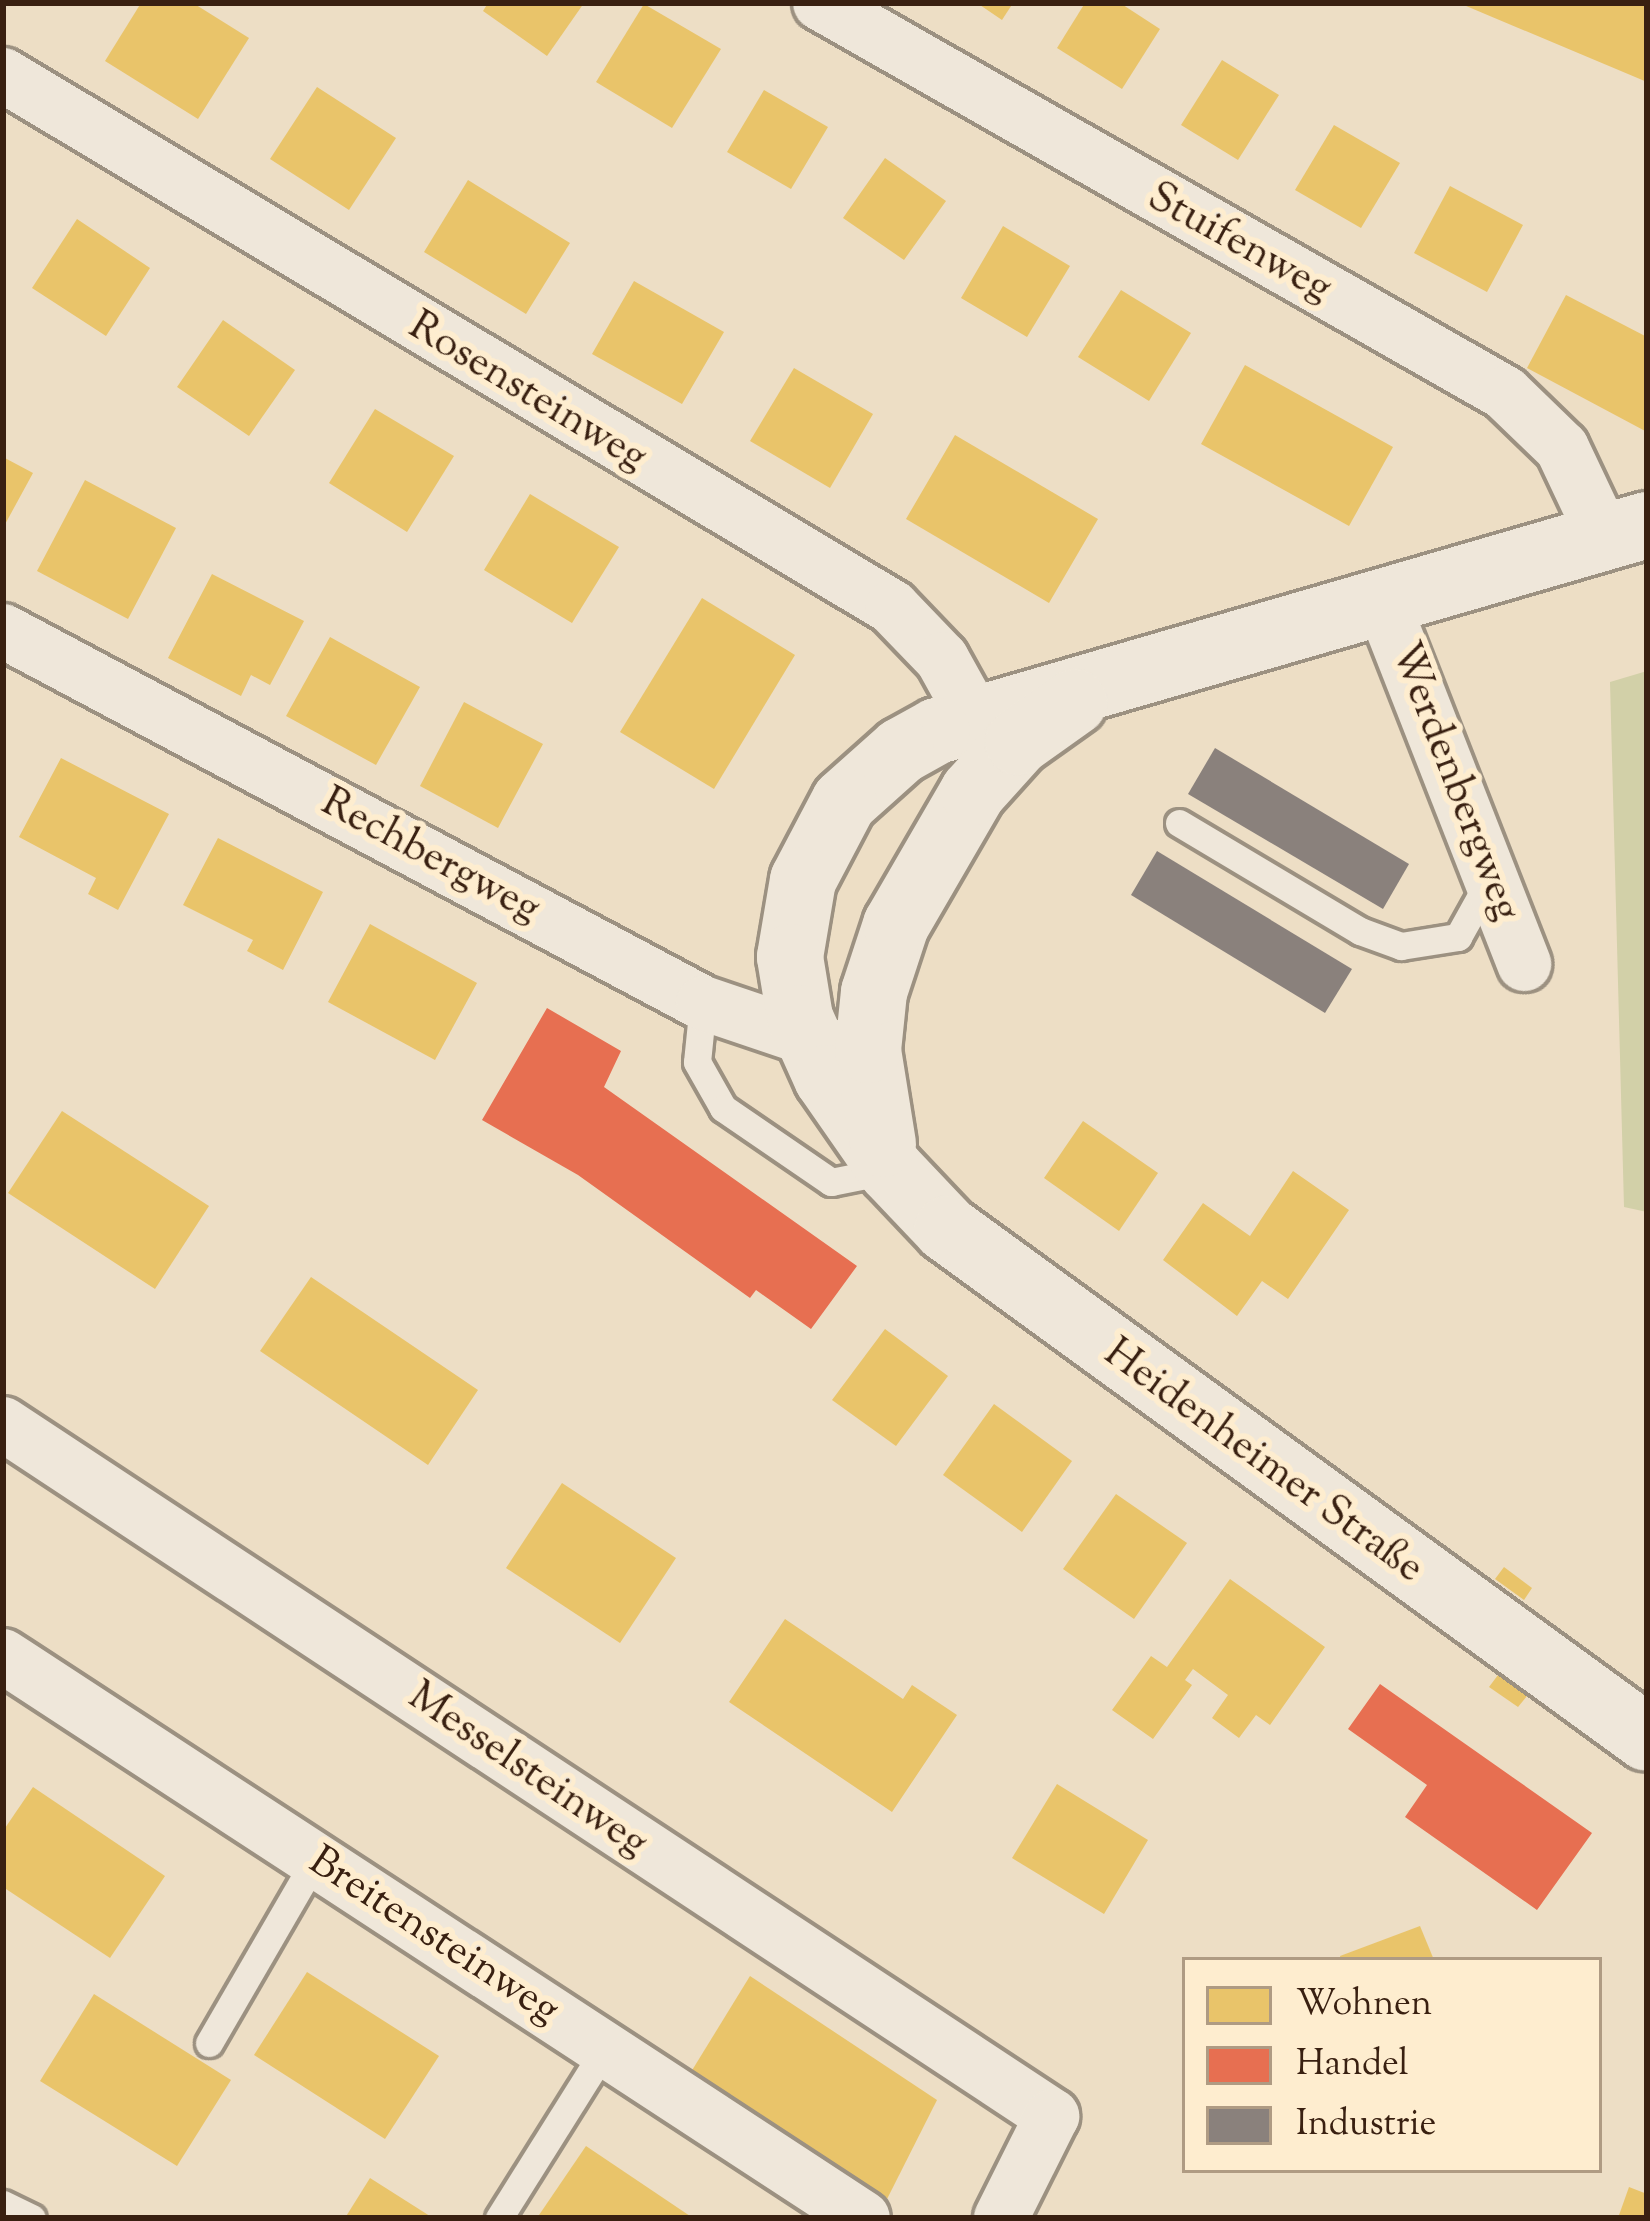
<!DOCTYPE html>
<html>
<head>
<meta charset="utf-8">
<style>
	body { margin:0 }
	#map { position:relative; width:1650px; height:2221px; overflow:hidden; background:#eddec5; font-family:"Sorts Mill Goudy",serif }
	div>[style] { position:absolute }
	.green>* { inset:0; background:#d2d0a8 }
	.homes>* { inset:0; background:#e9c46a }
	.shops>* { inset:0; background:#e76f51 }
	.industry>* { inset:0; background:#8a817c }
	.roads { filter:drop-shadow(3px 0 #9c9181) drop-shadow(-3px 0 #9c9181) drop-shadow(0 3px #9c9181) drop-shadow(0 -3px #9c9181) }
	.service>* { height:27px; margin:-13.5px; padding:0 13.5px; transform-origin:13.5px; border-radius:13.5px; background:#efe7da }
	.minor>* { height:54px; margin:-27px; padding:0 27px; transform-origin:27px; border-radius:27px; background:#efe7da }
	.secondary>* { height:66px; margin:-33px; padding:0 33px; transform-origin:33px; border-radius:33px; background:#efe7da }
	span { translate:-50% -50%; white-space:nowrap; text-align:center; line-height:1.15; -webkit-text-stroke:12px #feedcf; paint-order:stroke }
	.street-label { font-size:42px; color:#392011 }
	.frame { position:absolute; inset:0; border:6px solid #392011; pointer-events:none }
	.legend { position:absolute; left:1182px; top:1957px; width:420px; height:216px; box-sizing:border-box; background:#feedcf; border:3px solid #af9b83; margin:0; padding:15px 21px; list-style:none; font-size:36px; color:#392011 }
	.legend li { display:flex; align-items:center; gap:24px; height:60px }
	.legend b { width:60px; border:3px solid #af9b83 }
</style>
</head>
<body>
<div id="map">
	<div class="green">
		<i style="clip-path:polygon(1647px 671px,1647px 1212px,1624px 1207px,1610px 682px)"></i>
	</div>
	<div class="homes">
		<i style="clip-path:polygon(141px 3px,193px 3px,249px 38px,198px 119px,105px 61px)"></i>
		<i style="clip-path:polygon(488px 3px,584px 3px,547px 56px,483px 11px)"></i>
		<i style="clip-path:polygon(977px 3px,1013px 3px,1002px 20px)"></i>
		<i style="clip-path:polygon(1085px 3px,1120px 3px,1160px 29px,1122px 89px,1057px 48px)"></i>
		<i style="clip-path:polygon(1459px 3px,1647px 3px,1647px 82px)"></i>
		<i style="clip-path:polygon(644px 4px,721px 49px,672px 128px,596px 82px)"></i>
		<i style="clip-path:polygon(1222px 60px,1279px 95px,1238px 160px,1181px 125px)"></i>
		<i style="clip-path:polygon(317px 87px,396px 138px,349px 210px,270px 159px)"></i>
		<i style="clip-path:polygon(764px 90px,828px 127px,791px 189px,727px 152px)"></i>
		<i style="clip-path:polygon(1334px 125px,1400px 163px,1361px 228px,1295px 190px)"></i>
		<i style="clip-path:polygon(885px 158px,946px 201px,904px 260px,843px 218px)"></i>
		<i style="clip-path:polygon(468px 180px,570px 243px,526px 314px,424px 252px)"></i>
		<i style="clip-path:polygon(1450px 186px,1523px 225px,1487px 292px,1414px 253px)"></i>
		<i style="clip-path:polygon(77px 219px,150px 268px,106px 336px,32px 288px)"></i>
		<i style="clip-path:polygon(1003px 226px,1070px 266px,1027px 337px,961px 298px)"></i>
		<i style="clip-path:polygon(634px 281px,724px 332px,682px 404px,592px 354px)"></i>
		<i style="clip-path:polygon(1121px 290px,1191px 333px,1149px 401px,1078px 357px)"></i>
		<i style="clip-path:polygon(1566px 295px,1647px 337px,1647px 432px,1527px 368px)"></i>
		<i style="clip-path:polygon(223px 320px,295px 370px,249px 436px,177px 387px)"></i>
		<i style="clip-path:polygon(1245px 365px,1393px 447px,1349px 526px,1201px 444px)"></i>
		<i style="clip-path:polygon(794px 368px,873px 414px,830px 488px,750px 441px)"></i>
		<i style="clip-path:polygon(375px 409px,454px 456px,407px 532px,329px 483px)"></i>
		<i style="clip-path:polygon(955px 435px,1098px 519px,1049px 603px,906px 519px)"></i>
		<i style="clip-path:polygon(3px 457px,33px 473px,3px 528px)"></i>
		<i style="clip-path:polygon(85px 480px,176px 528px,128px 619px,37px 571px)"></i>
		<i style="clip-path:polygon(530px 494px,619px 547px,572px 623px,484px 570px)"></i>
		<i style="clip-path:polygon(212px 574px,304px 621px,270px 685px,251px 675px,241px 696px,168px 658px)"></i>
		<i style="clip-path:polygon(702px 598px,795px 655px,714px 789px,620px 732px)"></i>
		<i style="clip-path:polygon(330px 637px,420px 687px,376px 765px,286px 716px)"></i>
		<i style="clip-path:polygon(464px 702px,543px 744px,498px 828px,420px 786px)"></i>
		<i style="clip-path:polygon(61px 758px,169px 814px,118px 910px,88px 894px,96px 878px,19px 837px)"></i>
		<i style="clip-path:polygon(218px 838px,323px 892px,283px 970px,247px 951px,253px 940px,183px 905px)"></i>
		<i style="clip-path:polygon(370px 924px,477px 983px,435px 1060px,328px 1002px)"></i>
		<i style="clip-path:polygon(62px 1111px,209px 1206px,155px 1289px,8px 1193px)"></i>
		<i style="clip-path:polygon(1083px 1121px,1158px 1173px,1119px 1231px,1044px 1178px)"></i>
		<i style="clip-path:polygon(1293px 1171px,1349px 1210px,1288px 1299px,1262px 1281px,1237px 1316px,1163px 1260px,1203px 1203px,1250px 1236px)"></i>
		<i style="clip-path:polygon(311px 1277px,478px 1390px,428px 1465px,260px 1351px)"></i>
		<i style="clip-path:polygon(885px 1329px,948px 1376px,896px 1446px,832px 1400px)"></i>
		<i style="clip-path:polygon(994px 1404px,1072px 1461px,1022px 1532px,943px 1475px)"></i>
		<i style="clip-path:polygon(562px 1483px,676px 1558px,620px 1643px,506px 1568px)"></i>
		<i style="clip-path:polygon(1116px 1494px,1187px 1543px,1134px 1619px,1063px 1569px)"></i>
		<i style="clip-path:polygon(1504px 1567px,1532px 1588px,1524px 1600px,1495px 1579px)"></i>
		<i style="clip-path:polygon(1230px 1579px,1325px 1647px,1270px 1725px,1256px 1715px,1239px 1738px,1212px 1718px,1228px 1695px,1193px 1669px,1185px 1680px,1192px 1685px,1153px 1739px,1112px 1710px,1151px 1656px,1167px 1667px)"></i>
		<i style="clip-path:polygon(785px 1619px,903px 1699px,912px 1685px,957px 1715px,892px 1812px,729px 1702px)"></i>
		<i style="clip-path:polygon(1498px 1675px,1527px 1696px,1518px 1707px,1489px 1687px)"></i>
		<i style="clip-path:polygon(1057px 1784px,1148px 1840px,1104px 1914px,1012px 1858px)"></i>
		<i style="clip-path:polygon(33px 1787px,165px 1876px,110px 1958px,3px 1887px,3px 1831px)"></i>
		<i style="clip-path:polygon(1420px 1926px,1434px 1960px,1341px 1960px,1340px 1956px)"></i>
		<i style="clip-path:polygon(307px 1972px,439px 2056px,385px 2139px,254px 2055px)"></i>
		<i style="clip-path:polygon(750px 1976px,937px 2100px,882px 2209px,683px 2085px)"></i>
		<i style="clip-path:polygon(94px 1994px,231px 2080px,177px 2166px,40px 2081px)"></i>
		<i style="clip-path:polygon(586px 2146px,693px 2218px,537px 2218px)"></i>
		<i style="clip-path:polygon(370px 2178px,433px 2218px,345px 2218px)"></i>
		<i style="clip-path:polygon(1629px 2187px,1647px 2194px,1647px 2218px,1618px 2218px)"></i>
	</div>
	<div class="shops">
		<i style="clip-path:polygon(547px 1008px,621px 1051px,604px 1087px,857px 1266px,811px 1329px,756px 1290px,750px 1298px,578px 1175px,482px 1120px)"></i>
		<i style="clip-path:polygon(1380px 1684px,1592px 1833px,1537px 1910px,1405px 1817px,1427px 1785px,1348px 1729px)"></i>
	</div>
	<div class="industry">
		<i style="clip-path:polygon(1215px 748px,1409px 864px,1383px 909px,1188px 794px)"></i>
		<i style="clip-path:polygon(1157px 851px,1352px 969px,1325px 1013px,1131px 895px)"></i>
	</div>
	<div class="roads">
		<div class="service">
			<i style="left:1179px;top:823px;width:211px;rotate:30.8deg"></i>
			<i style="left:1360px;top:931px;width:44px;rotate:20.1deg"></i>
			<i style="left:1401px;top:946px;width:58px;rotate:-9deg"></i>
			<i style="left:1458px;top:937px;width:60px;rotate:-60.9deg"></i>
			<i style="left:703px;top:1003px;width:59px;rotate:95.8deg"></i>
			<i style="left:697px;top:1062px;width:53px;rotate:60.5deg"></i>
			<i style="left:723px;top:1108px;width:131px;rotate:34.4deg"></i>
			<i style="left:831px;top:1182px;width:61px;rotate:-11.3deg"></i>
			<i style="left:209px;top:2043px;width:211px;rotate:-59.9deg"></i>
			<i style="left:3px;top:2204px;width:32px;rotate:26deg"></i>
			<i style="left:499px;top:2218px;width:199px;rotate:-57.9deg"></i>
		</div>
		<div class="minor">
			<i style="left:820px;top:3px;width:788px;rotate:29.65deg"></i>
			<i style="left:1505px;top:393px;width:79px;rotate:44deg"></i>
			<i style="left:1562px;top:448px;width:98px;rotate:64.7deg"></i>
			<i style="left:3px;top:75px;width:1036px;rotate:30.9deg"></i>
			<i style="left:892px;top:607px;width:72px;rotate:46.1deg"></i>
			<i style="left:942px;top:659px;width:107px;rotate:61deg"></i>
			<i style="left:1382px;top:601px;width:390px;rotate:68.6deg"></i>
			<i style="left:3px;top:631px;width:793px;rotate:27.99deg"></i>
			<i style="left:703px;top:1003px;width:147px;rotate:18.7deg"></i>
			<i style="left:3px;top:1424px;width:1257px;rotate:33.41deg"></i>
			<i style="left:1052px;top:2116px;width:114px;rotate:116.6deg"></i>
			<i style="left:3px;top:1656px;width:1027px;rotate:33.16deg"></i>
		</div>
		<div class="secondary">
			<i style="left:1647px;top:525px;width:739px;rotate:163.82deg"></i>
			<i style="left:937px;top:731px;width:41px;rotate:150.9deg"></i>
			<i style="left:901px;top:751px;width:76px;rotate:138.2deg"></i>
			<i style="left:844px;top:802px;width:88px;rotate:117.7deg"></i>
			<i style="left:803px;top:880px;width:78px;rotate:99.6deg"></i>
			<i style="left:790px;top:957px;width:62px;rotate:80.7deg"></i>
			<i style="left:800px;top:1018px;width:66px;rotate:65.8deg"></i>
			<i style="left:827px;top:1078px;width:112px;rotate:55.2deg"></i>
			<i style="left:891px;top:1170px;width:81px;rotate:46.5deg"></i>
			<i style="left:947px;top:1229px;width:865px;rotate:36.02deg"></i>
			<i style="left:883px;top:1144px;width:95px;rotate:-99.1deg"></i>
			<i style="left:868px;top:1050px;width:58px;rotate:-84.1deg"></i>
			<i style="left:874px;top:992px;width:71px;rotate:-71.8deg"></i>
			<i style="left:896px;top:925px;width:154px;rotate:-59.9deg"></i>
			<i style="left:973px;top:792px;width:67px;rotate:-48deg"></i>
			<i style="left:1018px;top:742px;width:69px;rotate:-35.5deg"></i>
		</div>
	</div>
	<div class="street-label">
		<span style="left:1239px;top:244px;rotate:29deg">Stuifenweg</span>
		<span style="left:527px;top:393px;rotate:31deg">Rosensteinweg</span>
		<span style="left:1454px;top:782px;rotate:69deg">Werdenbergweg</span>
		<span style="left:430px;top:857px;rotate:28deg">Rechbergweg</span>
		<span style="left:1263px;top:1462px;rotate:36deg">Heidenheimer Straße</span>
		<span style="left:527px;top:1771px;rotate:34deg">Messelsteinweg</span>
		<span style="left:433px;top:1937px;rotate:33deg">Breitensteinweg</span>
	</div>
	<div class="frame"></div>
	<ul class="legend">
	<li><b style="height:33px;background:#e9c46a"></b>Wohnen</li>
	<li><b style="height:33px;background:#e76f51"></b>Handel</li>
	<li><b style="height:33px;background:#8a817c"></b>Industrie</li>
	</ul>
</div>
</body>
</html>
